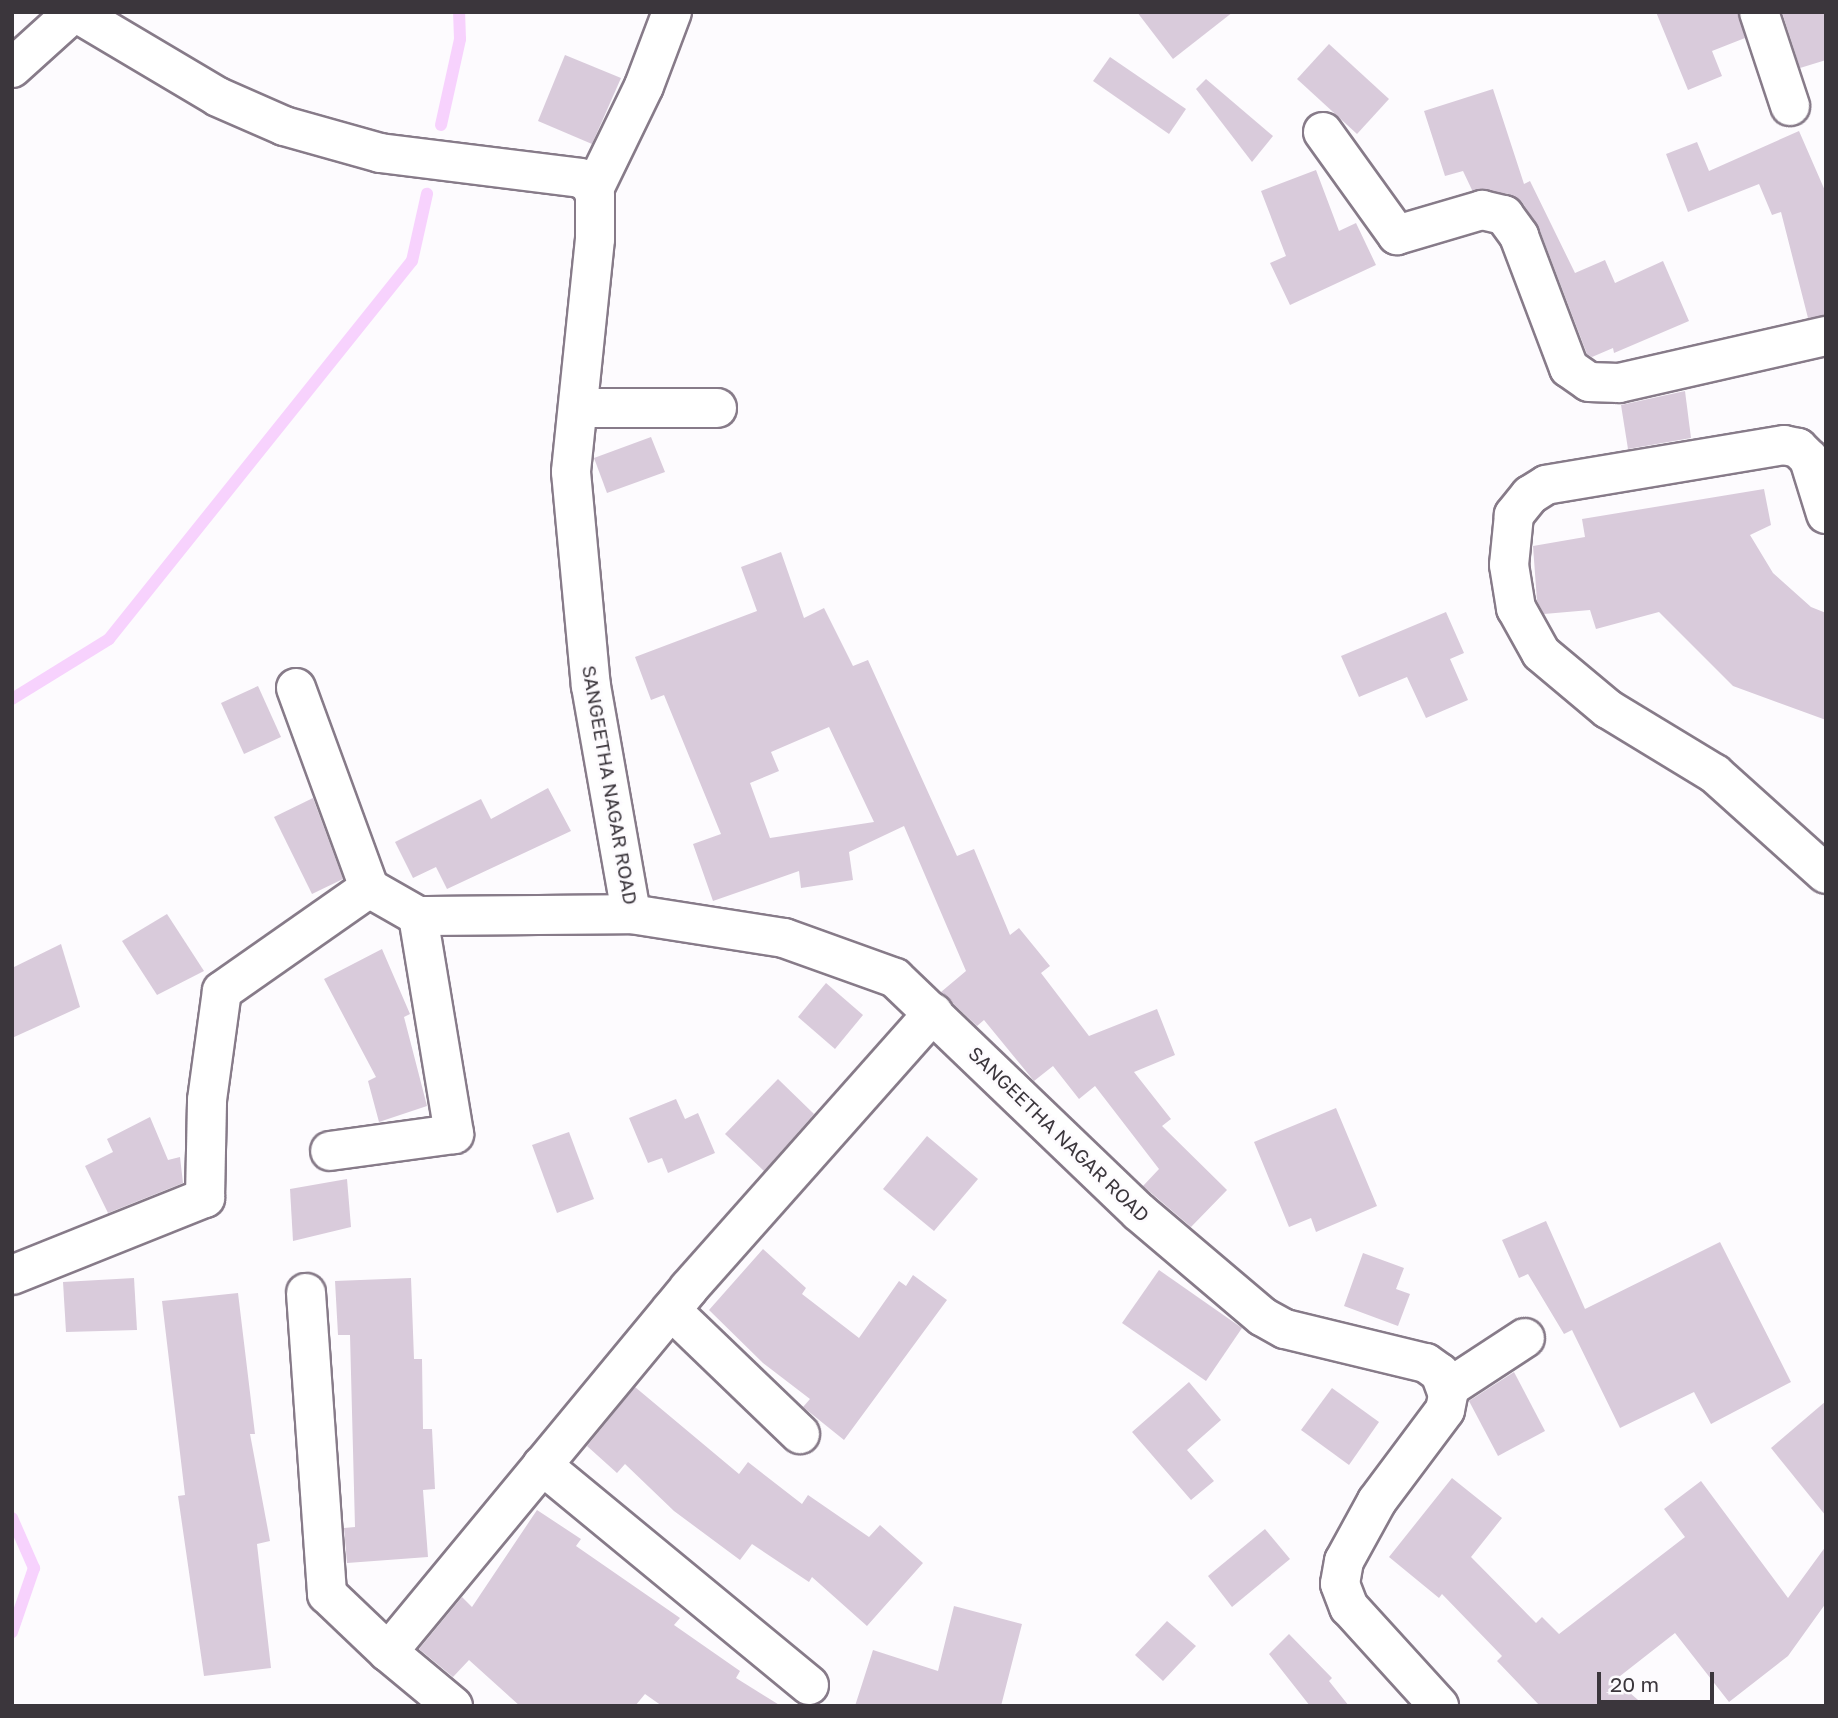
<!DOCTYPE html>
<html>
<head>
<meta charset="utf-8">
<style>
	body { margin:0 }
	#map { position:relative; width:1838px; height:1718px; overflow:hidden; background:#fdfbfe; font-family:"Golos Text",sans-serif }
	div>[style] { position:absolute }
	.stream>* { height:12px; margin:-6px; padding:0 6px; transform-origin:6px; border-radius:6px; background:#f7d2fd }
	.building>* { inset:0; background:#d9cbdb }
	.roads { filter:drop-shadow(2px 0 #877b89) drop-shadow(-2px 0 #877b89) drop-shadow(0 2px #877b89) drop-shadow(0 -2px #877b89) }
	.minor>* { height:38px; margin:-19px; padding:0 19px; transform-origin:19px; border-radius:19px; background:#fff }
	span { translate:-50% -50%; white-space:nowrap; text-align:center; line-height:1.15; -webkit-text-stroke:5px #fdfbfe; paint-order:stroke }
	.street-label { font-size:19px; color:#3b363c }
	.frame { position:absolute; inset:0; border:14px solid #3b363c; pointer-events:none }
	.scale { position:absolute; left:1597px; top:1672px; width:117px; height:32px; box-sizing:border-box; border:4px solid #3b363c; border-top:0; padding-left:9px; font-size:21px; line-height:24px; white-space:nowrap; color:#3b363c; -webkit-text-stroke:5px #fdfbfe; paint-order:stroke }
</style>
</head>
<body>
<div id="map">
	<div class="stream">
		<i style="left:441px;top:125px;width:88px;rotate:-77.5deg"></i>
		<i style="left:460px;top:39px;width:27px;rotate:-92deg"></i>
		<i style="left:12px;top:699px;width:114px;rotate:-31.7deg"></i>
		<i style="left:109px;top:639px;width:484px;rotate:-51.3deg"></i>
		<i style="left:412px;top:261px;width:69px;rotate:-77.4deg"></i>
		<i style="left:12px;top:1518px;width:55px;rotate:66.3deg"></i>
		<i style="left:34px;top:1568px;width:68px;rotate:109deg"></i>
	</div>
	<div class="building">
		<i style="clip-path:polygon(1137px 12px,1233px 12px,1173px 59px)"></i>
		<i style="clip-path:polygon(1656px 12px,1738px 12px,1745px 38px,1712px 51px,1722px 76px,1688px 90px)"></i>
		<i style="clip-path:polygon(1782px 12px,1826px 12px,1826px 60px,1800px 68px)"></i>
		<i style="clip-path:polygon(1329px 44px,1389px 99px,1357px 134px,1297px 79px)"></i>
		<i style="clip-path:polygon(565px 55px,621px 78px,592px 144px,538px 121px)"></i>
		<i style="clip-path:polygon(1110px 57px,1186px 109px,1169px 134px,1093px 81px)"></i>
		<i style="clip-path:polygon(1206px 79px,1273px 136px,1252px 162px,1196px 89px)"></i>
		<i style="clip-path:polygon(1493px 89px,1524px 184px,1530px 181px,1575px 273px,1605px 260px,1615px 283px,1663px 261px,1689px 321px,1614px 353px,1613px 348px,1592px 357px,1587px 354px,1539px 228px,1522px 202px,1509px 194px,1472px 190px,1463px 171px,1445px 176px,1424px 111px)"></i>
		<i style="clip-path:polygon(1799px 131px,1826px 193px,1826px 315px,1808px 318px,1781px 212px,1772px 215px,1759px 184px,1688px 212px,1666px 154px,1697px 142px,1709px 171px)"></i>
		<i style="clip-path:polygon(1316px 170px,1339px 231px,1356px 223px,1376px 265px,1290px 305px,1270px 263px,1286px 256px,1261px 191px)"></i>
		<i style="clip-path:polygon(1685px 391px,1691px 438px,1628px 449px,1621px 405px)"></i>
		<i style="clip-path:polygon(651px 437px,665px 472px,607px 493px,594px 458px)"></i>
		<i style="clip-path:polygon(1764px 489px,1771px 525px,1750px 535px,1773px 573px,1811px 607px,1826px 613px,1826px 720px,1733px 686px,1659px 612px,1596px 629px,1590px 610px,1544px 614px,1537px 601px,1533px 546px,1585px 537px,1582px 519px)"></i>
		<i style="clip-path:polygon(evenodd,781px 552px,804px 618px,824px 608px,853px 666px,868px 660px,957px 856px,974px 849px,1010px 935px,1019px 928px,1050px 966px,1041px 973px,1089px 1036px,1157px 1009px,1175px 1055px,1134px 1072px,1171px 1119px,1162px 1126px,1227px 1190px,1191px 1227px,1143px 1186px,1159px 1169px,1095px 1086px,1079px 1099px,1053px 1066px,1034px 1081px,984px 1020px,977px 1026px,941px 992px,966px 971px,904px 826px,849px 852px,853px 880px,801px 888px,799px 871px,713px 901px,693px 844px,721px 834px,664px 695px,651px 700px,635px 657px,757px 611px,741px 567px,781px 552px,829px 727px,874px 822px,770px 838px,750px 783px,779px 771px,771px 752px,829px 727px)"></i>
		<i style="clip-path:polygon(1446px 612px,1464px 653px,1450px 659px,1468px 700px,1426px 718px,1407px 677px,1359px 697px,1341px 656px)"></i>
		<i style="clip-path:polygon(258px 686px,281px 737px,244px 754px,221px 703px)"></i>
		<i style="clip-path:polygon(548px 788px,571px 831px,447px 889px,436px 867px,413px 878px,395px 842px,481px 799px,491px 819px)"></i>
		<i style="clip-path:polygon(313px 798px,343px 879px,312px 894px,274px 817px)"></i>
		<i style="clip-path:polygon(167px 914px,204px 971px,157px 995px,122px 941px)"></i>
		<i style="clip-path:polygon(61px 944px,80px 1007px,12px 1038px,12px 968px)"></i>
		<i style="clip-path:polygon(382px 949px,410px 1014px,404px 1017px,427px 1106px,379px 1122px,368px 1081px,376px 1077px,324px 979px)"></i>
		<i style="clip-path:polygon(826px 983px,863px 1015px,835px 1049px,798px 1017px)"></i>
		<i style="clip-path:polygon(778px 1079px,814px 1114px,764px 1171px,725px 1134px)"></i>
		<i style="clip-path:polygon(676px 1099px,685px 1119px,698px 1113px,715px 1153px,668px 1173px,662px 1158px,648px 1163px,629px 1118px)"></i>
		<i style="clip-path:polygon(1336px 1108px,1377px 1206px,1316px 1232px,1311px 1218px,1289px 1227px,1254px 1142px)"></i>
		<i style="clip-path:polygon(150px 1117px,168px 1160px,180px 1157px,183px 1183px,108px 1213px,85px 1166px,113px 1152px,107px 1139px)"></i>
		<i style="clip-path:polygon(569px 1132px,594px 1199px,557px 1213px,532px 1145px)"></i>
		<i style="clip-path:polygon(927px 1136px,978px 1179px,934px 1231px,883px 1189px)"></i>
		<i style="clip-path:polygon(347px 1179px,351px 1227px,293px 1241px,290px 1189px)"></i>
		<i style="clip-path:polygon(1546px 1221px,1585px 1309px,1720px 1242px,1791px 1382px,1711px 1424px,1694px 1392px,1620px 1428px,1572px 1330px,1564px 1334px,1528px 1274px,1519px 1278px,1502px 1240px)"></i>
		<i style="clip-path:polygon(763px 1249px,806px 1288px,802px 1294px,859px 1338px,899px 1281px,906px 1286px,913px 1275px,947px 1300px,844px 1440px,803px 1407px,810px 1399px,763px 1363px,709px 1310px)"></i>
		<i style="clip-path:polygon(1363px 1253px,1404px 1268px,1396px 1289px,1410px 1294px,1398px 1326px,1344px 1306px)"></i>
		<i style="clip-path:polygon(1159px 1270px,1242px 1328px,1206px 1381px,1122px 1323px)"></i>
		<i style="clip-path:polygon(134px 1278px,137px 1330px,66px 1332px,63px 1282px)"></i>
		<i style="clip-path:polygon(411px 1278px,414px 1359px,422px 1359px,423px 1429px,432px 1429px,435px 1489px,423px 1490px,428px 1557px,347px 1563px,344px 1528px,355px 1527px,350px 1335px,338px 1335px,335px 1281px)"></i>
		<i style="clip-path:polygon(238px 1293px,255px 1434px,250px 1434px,270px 1541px,257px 1544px,271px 1668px,204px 1676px,178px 1496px,185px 1495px,162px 1301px)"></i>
		<i style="clip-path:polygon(1514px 1372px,1545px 1431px,1498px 1456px,1469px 1401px)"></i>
		<i style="clip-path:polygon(1189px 1382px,1221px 1420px,1187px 1450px,1214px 1481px,1191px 1500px,1132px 1432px)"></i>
		<i style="clip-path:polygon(635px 1387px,739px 1474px,748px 1462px,802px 1504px,808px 1495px,869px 1537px,880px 1525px,923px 1563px,867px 1626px,812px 1577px,809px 1582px,752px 1544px,740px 1560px,674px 1511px,625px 1464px,617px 1473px,587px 1446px)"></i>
		<i style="clip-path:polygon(1332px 1388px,1379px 1422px,1349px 1465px,1301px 1430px)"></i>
		<i style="clip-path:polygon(1826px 1401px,1826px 1516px,1771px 1448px)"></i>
		<i style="clip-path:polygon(1452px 1478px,1502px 1518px,1471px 1557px,1536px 1623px,1542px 1617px,1559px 1634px,1685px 1537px,1664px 1509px,1701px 1481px,1788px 1598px,1826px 1546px,1826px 1603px,1788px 1656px,1729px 1702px,1675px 1633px,1615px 1680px,1645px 1706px,1540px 1706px,1497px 1661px,1502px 1656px,1442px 1594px,1439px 1598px,1389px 1557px)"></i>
		<i style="clip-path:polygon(537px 1510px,581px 1539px,576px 1546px,680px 1618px,674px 1625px,740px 1671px,736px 1678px,781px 1706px,662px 1706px,645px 1694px,635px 1706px,520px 1706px,469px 1660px,453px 1677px,419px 1649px,462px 1597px,472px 1607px)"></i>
		<i style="clip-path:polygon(1265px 1529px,1290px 1559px,1232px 1607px,1208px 1576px)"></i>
		<i style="clip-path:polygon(954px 1606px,1022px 1624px,1001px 1706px,855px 1706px,873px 1650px,938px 1671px)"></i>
		<i style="clip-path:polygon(1167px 1621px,1196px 1646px,1163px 1681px,1135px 1655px)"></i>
		<i style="clip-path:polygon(1289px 1634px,1332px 1678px,1329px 1681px,1349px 1706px,1310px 1706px,1269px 1654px)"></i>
	</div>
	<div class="roads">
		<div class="minor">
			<i style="left:75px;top:12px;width:166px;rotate:30.7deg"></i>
			<i style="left:218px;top:97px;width:72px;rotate:23.7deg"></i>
			<i style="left:284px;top:126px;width:100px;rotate:15.7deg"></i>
			<i style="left:380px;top:153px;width:202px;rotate:7.1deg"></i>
			<i style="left:580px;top:178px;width:12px;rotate:31deg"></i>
			<i style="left:590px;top:184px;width:12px;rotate:66deg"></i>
			<i style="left:595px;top:195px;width:44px;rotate:90deg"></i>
			<i style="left:595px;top:239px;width:234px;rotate:95.9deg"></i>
			<i style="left:571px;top:472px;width:215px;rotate:84.7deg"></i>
			<i style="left:591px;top:686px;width:231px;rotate:80deg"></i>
			<i style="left:631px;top:914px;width:155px;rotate:8.9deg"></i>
			<i style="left:784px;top:938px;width:118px;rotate:19.8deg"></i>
			<i style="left:895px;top:978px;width:338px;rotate:43.8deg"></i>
			<i style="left:1139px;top:1212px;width:162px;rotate:40.3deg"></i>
			<i style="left:1263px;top:1317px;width:25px;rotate:29deg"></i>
			<i style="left:1285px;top:1329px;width:145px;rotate:13.6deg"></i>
			<i style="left:1426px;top:1363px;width:17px;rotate:36deg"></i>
			<i style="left:1440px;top:1373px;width:23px;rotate:70deg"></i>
			<i style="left:1448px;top:1395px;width:15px;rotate:101deg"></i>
			<i style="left:1445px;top:1410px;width:114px;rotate:126.8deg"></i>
			<i style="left:1377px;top:1501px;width:68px;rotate:118.8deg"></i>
			<i style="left:1344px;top:1561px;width:23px;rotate:100deg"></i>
			<i style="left:1340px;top:1584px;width:25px;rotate:69deg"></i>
			<i style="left:1349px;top:1607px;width:134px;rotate:47.7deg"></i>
			<i style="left:1759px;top:12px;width:99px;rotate:71.7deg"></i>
			<i style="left:12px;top:68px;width:84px;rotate:-42.1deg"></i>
			<i style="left:1323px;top:132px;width:127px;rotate:54.3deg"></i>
			<i style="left:1397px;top:235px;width:89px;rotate:-16.4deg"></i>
			<i style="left:1482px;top:210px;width:23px;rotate:13deg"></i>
			<i style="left:1504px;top:215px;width:26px;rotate:54deg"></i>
			<i style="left:1519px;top:236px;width:141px;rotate:69.3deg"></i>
			<i style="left:1569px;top:368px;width:24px;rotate:35deg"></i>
			<i style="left:1589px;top:382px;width:30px;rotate:2deg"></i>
			<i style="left:1619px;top:383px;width:212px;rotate:-12.8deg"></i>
			<i style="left:594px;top:189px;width:114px;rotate:-64.1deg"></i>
			<i style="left:644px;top:86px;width:79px;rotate:-69.3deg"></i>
			<i style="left:578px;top:408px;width:139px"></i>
			<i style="left:1826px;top:514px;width:58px;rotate:-107.2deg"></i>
			<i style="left:1809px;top:459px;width:16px;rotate:-135deg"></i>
			<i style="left:1798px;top:448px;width:14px;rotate:-168deg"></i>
			<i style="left:1784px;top:445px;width:241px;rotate:170.5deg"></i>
			<i style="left:1546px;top:485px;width:19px;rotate:148deg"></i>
			<i style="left:1530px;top:495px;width:26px;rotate:129deg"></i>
			<i style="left:1514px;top:515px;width:50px;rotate:95.7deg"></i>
			<i style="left:1509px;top:565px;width:44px;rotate:80.8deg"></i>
			<i style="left:1516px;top:608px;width:51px;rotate:60.9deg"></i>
			<i style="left:1541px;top:653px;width:87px;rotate:39.9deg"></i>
			<i style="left:1608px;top:709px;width:125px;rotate:31.3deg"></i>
			<i style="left:1715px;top:774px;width:149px;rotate:42deg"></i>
			<i style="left:296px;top:688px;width:213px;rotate:69.9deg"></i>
			<i style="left:369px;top:888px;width:56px;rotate:29.7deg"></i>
			<i style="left:418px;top:916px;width:221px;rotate:80.6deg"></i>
			<i style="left:454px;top:1134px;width:125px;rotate:172.2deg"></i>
			<i style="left:418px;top:916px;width:213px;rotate:-0.5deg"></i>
			<i style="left:12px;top:1275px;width:208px;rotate:-21.8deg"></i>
			<i style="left:205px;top:1198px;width:98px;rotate:-88.8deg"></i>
			<i style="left:207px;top:1100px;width:110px;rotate:-82.2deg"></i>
			<i style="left:222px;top:991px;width:179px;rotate:-35deg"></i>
			<i style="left:306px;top:1293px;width:302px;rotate:86deg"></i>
			<i style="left:327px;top:1594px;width:84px;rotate:43.6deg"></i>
			<i style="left:671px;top:1310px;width:179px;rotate:43.9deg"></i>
			<i style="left:1447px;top:1389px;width:93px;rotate:-33.2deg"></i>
			<i style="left:542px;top:1465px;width:346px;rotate:39.5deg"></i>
			<i style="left:453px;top:1706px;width:85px;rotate:-140.3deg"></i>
			<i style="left:388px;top:1652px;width:472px;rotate:-50.4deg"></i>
			<i style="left:689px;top:1288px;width:368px;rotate:-48.4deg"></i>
		</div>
	</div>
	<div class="street-label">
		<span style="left:610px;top:785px;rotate:80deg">SANGEETHA NAGAR ROAD</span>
		<span style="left:1059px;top:1134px;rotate:44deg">SANGEETHA NAGAR ROAD</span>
	</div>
	<div class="frame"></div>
	<div class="scale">20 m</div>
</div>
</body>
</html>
